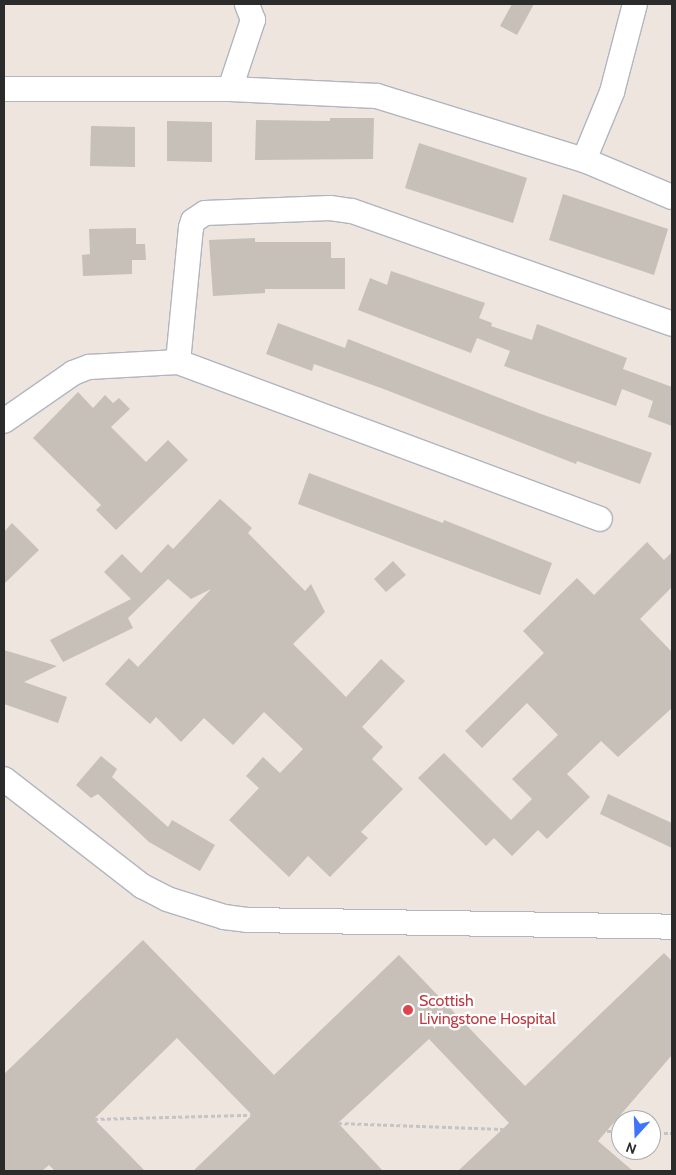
<!DOCTYPE html>
<html>
<head>
<meta charset="utf-8">
<style>
	body { margin:0 }
	#map { position:relative; width:676px; height:1175px; overflow:hidden; background:#ede5de; font-family:Cabin,sans-serif }
	div>[style] { position:absolute }
	.building>* { inset:0; background:#c6c0b9 }
	.path>* { height:3px; margin-top:-1.5px; transform-origin:0; background:repeating-linear-gradient(90deg,#c4c4c4 0 4px,transparent 0 6.5px) }
	.roads { filter:drop-shadow(1px 0 #b1b5bf) drop-shadow(-1px 0 #b1b5bf) drop-shadow(0 1px #b1b5bf) drop-shadow(0 -1px #b1b5bf) }
	.minor>* { height:24px; margin:-12px; padding:0 12px; transform-origin:12px; border-radius:12px; background:#fff }
	.dots>* { width:14px; height:14px; translate:-50% -50%; box-sizing:border-box; border:2px solid #fff; border-radius:50% }
	span { translate:-50% -50%; white-space:nowrap; text-align:center; line-height:1.15; -webkit-text-stroke:4.5px #fff; paint-order:stroke }
	.health-label { font-size:16px; color:#be3a42 }
	.left { translate:0 -50%; text-align:left }
	.frame { position:absolute; inset:0; border:5px solid #2b2b2b; pointer-events:none }
	.north { position:absolute; left:611px; top:1110px; width:50px; height:50px; box-sizing:border-box; background:#fff; border:1px solid #aaa; border-radius:50%; rotate:200deg; font-size:14px; font-weight:700; line-height:20px; text-align:center; color:#2b2b2b }
	.north::after { content:''; display:block; margin:auto; width:18px; height:22px; background:#3e75fa; clip-path:polygon(50% 0,100% 100%,50% 72%,0 100%) }
</style>
</head>
<body>
<div id="map">
	<div class="building">
		<i style="clip-path:polygon(512px 4px,534px 4px,517px 35px,500px 26px)"></i>
		<i style="clip-path:polygon(330px 118px,374px 118px,373px 159px,255px 160px,256px 120px,330px 121px)"></i>
		<i style="clip-path:polygon(167px 121px,212px 122px,212px 162px,167px 161px)"></i>
		<i style="clip-path:polygon(91px 126px,135px 127px,135px 167px,90px 166px)"></i>
		<i style="clip-path:polygon(419px 143px,527px 178px,513px 223px,405px 188px)"></i>
		<i style="clip-path:polygon(563px 194px,668px 229px,654px 275px,549px 240px)"></i>
		<i style="clip-path:polygon(136px 228px,136px 244px,145px 244px,146px 260px,132px 260px,132px 274px,83px 276px,82px 255px,90px 254px,89px 229px)"></i>
		<i style="clip-path:polygon(255px 238px,255px 242px,331px 242px,331px 258px,345px 258px,345px 289px,265px 289px,265px 293px,213px 296px,209px 240px)"></i>
		<i style="clip-path:polygon(391px 271px,485px 303px,479px 318px,492px 323px,491px 326px,532px 340px,537px 324px,627px 358px,623px 369px,672px 387px,672px 426px,648px 417px,653px 401px,622px 389px,616px 406px,504px 366px,510px 351px,477px 338px,471px 353px,358px 310px,370px 278px,387px 285px)"></i>
		<i style="clip-path:polygon(278px 323px,345px 348px,348px 339px,541px 414px,652px 453px,640px 484px,577px 461px,576px 464px,381px 388px,314px 364px,312px 371px,266px 354px)"></i>
		<i style="clip-path:polygon(78px 392px,93px 408px,105px 395px,113px 403px,119px 398px,130px 409px,111px 427px,146px 462px,168px 440px,188px 460px,116px 530px,96px 510px,101px 505px,33px 438px)"></i>
		<i style="clip-path:polygon(309px 473px,443px 523px,444px 520px,552px 563px,540px 595px,298px 504px)"></i>
		<i style="clip-path:polygon(220px 499px,252px 528px,248px 533px,305px 591px,311px 584px,325px 612px,293px 644px,346px 697px,381px 659px,405px 681px,362px 727px,383px 747px,372px 759px,403px 789px,361px 832px,368px 838px,330px 877px,308px 856px,289px 877px,229px 820px,259px 788px,246px 776px,263px 757px,280px 773px,303px 749px,264px 712px,233px 745px,204px 718px,181px 742px,156px 717px,150px 724px,105px 684px,129px 658px,138px 667px,211px 589px,191px 599px,168px 579px,128px 618px,133px 628px,63px 662px,50px 640px,131px 599px,104px 572px,122px 554px,141px 573px,168px 544px,173px 549px)"></i>
		<i style="clip-path:polygon(12px 523px,39px 550px,4px 584px,4px 532px)"></i>
		<i style="clip-path:polygon(647px 542px,664px 560px,672px 552px,672px 587px,640px 619px,672px 652px,672px 708px,618px 757px,601px 741px,567px 774px,590px 797px,547px 839px,538px 830px,512px 856px,494px 838px,486px 846px,418px 778px,444px 753px,511px 820px,532px 799px,512px 779px,558px 735px,527px 703px,482px 748px,465px 731px,544px 653px,523px 631px,577px 578px,594px 595px)"></i>
		<i style="clip-path:polygon(393px 561px,406px 575px,386px 592px,374px 579px)"></i>
		<i style="clip-path:polygon(4px 650px,57px 666px,24px 682px,67px 697px,58px 723px,4px 704px)"></i>
		<i style="clip-path:polygon(101px 756px,117px 769px,112px 777px,168px 827px,172px 820px,215px 845px,200px 871px,149px 842px,98px 794px,91px 798px,76px 785px)"></i>
		<i style="clip-path:polygon(608px 794px,672px 823px,672px 848px,600px 814px)"></i>
		<i style="clip-path:polygon(143px 940px,274px 1075px,399px 955px,525px 1086px,664px 953px,672px 961px,672px 1055px,598px 1141px,633px 1171px,458px 1171px,509px 1123px,429px 1039px,338px 1123px,383px 1171px,193px 1171px,252px 1115px,177px 1038px,94px 1119px,145px 1171px,55px 1171px,49px 1165px,42px 1171px,4px 1171px,4px 1074px)"></i>
	</div>
	<div class="path">
		<i style="left:94px;top:1119px;width:158px;rotate:-1.5deg"></i>
		<i style="left:338px;top:1123px;width:165px;rotate:2.1deg"></i>
		<i style="left:607px;top:1131px;width:14px"></i>
		<i style="left:651px;top:1133px;width:21px"></i>
	</div>
	<div class="roads">
		<div class="minor">
			<i style="left:4px;top:89px;width:226px"></i>
			<i style="left:230px;top:89px;width:147px;rotate:2.7deg"></i>
			<i style="left:377px;top:96px;width:217px;rotate:17.2deg"></i>
			<i style="left:584px;top:160px;width:95px;rotate:22.8deg"></i>
			<i style="left:230px;top:89px;width:73px;rotate:-71.6deg"></i>
			<i style="left:253px;top:20px;width:17px;rotate:-111deg"></i>
			<i style="left:584px;top:160px;width:74px;rotate:-67.6deg"></i>
			<i style="left:612px;top:92px;width:91px;rotate:-75.4deg"></i>
			<i style="left:178px;top:362px;width:135px;rotate:-84.5deg"></i>
			<i style="left:191px;top:228px;width:7px;rotate:-74deg"></i>
			<i style="left:193px;top:221px;width:14px;rotate:-34deg"></i>
			<i style="left:205px;top:213px;width:125px;rotate:-2.3deg"></i>
			<i style="left:330px;top:208px;width:22px;rotate:8deg"></i>
			<i style="left:352px;top:211px;width:339px;rotate:19.4deg"></i>
			<i style="left:4px;top:421px;width:84px;rotate:-34.8deg"></i>
			<i style="left:73px;top:373px;width:17px;rotate:-21deg"></i>
			<i style="left:89px;top:367px;width:89px;rotate:-3.2deg"></i>
			<i style="left:178px;top:362px;width:450px;rotate:20.4deg"></i>
			<i style="left:4px;top:779px;width:175px;rotate:37.8deg"></i>
			<i style="left:142px;top:886px;width:28px;rotate:27deg"></i>
			<i style="left:167px;top:899px;width:60px;rotate:17.5deg"></i>
			<i style="left:224px;top:917px;width:23px;rotate:7deg"></i>
			<i style="left:247px;top:920px;width:425px;rotate:0.9deg"></i>
		</div>
	</div>
	<div class="dots">
		<i style="left:408px;top:1010px;background:#e0444e"></i>
	</div>
	<div class="health-label">
		<span class="left" style="left:419px;top:1010px">Scottish<br>Livingstone Hospital</span>
	</div>
	<div class="frame"></div>
	<div class="north">N</div>
</div>
</body>
</html>
